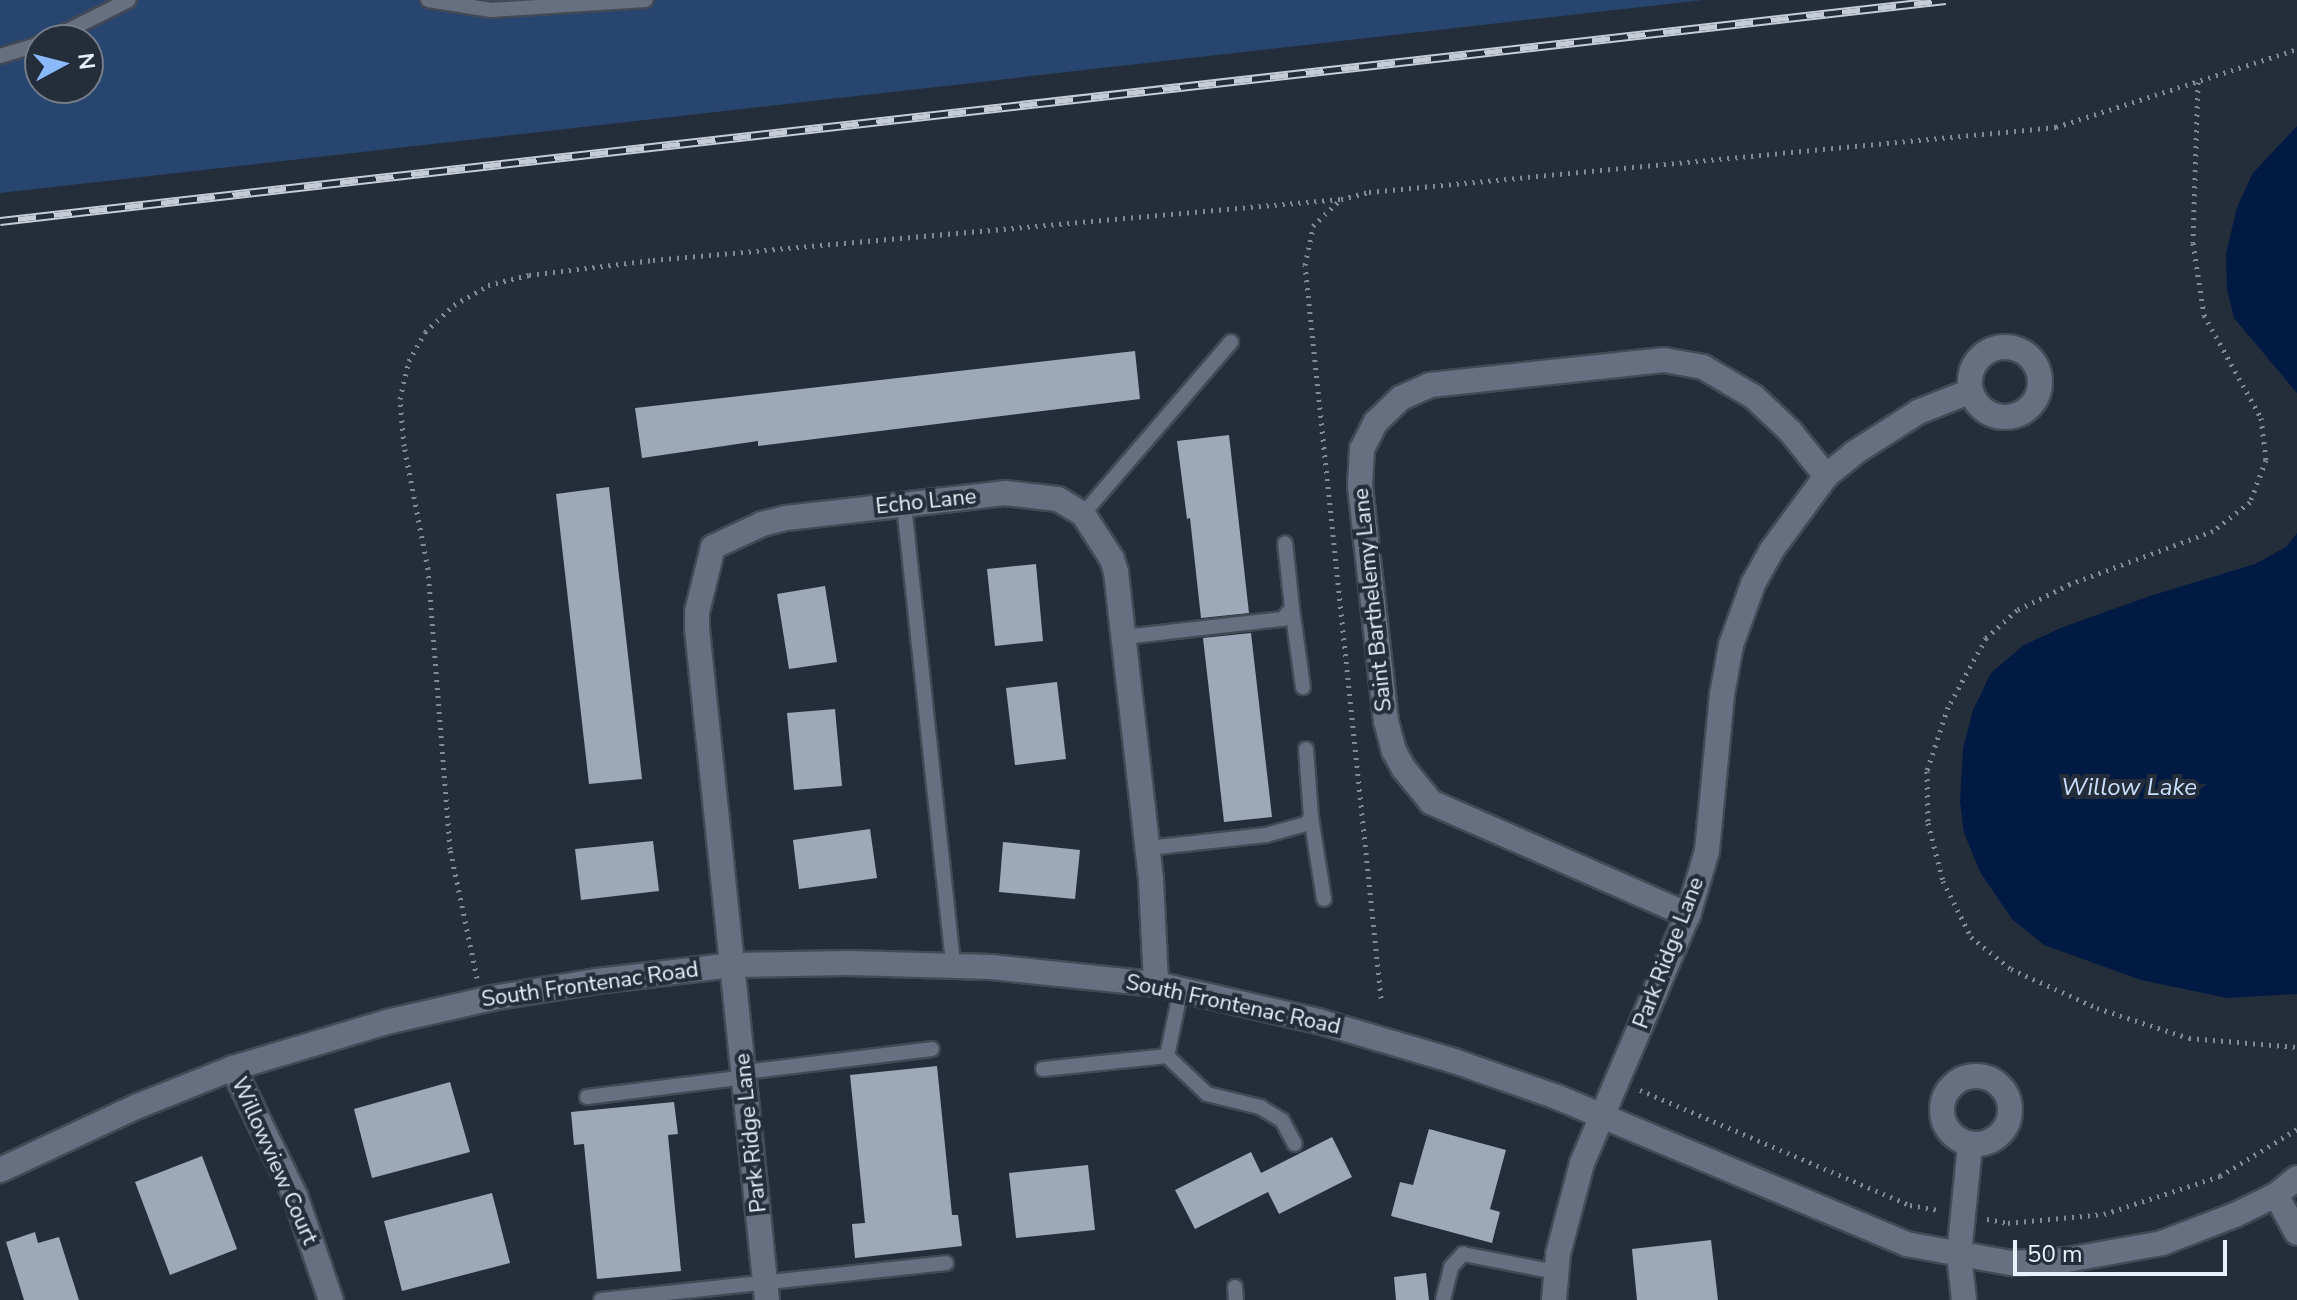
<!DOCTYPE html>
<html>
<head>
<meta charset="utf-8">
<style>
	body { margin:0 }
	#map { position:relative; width:2297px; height:1300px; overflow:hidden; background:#242e3b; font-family:"Nunito Sans",sans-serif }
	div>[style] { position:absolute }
	.green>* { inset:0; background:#27456f }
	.water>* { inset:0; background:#001a44 }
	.building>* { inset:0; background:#9da9b9 }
	.path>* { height:5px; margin-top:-2.5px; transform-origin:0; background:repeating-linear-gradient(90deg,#828a95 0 2px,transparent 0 8px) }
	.roads { filter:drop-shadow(2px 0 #424a55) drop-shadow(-2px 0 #424a55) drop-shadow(0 2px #424a55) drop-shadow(0 -2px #424a55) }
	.service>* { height:14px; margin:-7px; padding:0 7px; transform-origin:7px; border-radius:7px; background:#667080 }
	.minor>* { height:24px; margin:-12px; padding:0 12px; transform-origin:12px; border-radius:12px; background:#667080 }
	.minor>.ring { margin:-12px; padding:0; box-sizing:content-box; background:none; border:24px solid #667080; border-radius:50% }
	.rail>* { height:9px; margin-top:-4.5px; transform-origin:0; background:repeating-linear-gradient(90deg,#242e3b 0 18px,#c5ccd6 0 36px); box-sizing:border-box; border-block:2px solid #c5ccd6 }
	span { translate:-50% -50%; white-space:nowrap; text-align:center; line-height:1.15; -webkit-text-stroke:8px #242e3b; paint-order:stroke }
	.street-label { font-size:22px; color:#eaf0f9 }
	.water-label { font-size:24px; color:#cadffd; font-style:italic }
	.north { position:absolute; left:24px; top:24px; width:80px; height:80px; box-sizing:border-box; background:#242e3b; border:2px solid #737c87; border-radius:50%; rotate:83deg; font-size:22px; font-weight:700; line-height:32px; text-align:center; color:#eaf0f9 }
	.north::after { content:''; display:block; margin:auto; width:28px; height:36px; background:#8bbafc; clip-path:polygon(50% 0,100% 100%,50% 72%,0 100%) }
	.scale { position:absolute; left:2013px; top:1240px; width:214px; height:36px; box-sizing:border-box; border:4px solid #eaf0f9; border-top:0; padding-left:10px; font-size:24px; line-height:28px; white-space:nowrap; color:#eaf0f9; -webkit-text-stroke:6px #242e3b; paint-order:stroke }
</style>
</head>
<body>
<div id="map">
	<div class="green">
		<i style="clip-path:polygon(evenodd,0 0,1703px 0,0 193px,0 0,40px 40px,88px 40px,88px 88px,40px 88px,40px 40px)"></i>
	</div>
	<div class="water">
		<i style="clip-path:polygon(2297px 126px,2297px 393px,2234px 318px,2227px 289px,2226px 254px,2237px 207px,2253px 173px)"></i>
		<i style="clip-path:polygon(2297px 533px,2297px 994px,2227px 998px,2141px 980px,2044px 945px,2012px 919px,1980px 872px,1964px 833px,1960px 802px,1963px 748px,1973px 710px,1991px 673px,2024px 645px,2063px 627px,2153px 595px,2255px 564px,2286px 547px)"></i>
	</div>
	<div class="building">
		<i style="clip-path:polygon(1135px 351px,1140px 399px,758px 446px,758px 441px,642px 458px,635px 408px)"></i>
		<i style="clip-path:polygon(1229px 435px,1249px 613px,1201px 618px,1190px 518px,1187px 519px,1177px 441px)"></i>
		<i style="clip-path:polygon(609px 487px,642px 779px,589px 784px,556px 494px)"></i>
		<i style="clip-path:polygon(1036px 564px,1043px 641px,995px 646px,987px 569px)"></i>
		<i style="clip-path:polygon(825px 586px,837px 662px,789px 669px,777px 594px)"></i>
		<i style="clip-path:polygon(1251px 633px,1272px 817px,1224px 822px,1203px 638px)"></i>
		<i style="clip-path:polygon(1057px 682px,1066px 759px,1015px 765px,1006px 688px)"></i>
		<i style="clip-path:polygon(835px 709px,842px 786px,794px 790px,787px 713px)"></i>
		<i style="clip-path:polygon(870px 829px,877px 878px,799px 889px,793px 840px)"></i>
		<i style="clip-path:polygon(653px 841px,659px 891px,581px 900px,575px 849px)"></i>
		<i style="clip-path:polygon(1003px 842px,1080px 850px,1075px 899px,999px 892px)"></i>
		<i style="clip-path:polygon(937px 1066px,952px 1215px,958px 1215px,962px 1246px,855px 1258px,852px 1224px,865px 1223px,850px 1075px)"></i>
		<i style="clip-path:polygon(450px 1082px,470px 1152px,372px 1178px,354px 1109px)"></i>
		<i style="clip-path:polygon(674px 1102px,678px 1134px,668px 1135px,681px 1271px,597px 1279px,584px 1144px,574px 1145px,571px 1112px)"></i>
		<i style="clip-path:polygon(1429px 1129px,1506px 1150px,1490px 1209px,1500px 1212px,1492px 1243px,1391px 1216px,1400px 1182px,1413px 1185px)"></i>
		<i style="clip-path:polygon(1332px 1137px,1352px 1177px,1279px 1214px,1268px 1192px,1195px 1229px,1175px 1190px,1251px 1152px,1261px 1173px)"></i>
		<i style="clip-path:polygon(202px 1156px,237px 1249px,170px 1275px,135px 1182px)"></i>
		<i style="clip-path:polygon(1088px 1165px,1095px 1230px,1016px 1238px,1009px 1173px)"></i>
		<i style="clip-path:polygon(492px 1193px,510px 1263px,402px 1291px,384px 1221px)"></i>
		<i style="clip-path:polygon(35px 1232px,38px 1243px,59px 1237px,79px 1300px,24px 1300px,6px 1242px)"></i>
		<i style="clip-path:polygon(1711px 1240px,1718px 1300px,1637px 1300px,1632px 1249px)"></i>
		<i style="clip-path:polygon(1426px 1273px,1429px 1300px,1396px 1300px,1394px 1277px)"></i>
	</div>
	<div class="path">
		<i style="left:2198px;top:82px;width:161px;rotate:91.8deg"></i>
		<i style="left:2193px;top:243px;width:73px;rotate:81.3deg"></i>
		<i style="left:2204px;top:315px;width:118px;rotate:61deg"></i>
		<i style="left:2261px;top:418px;width:42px;rotate:83.2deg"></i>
		<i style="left:2266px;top:460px;width:45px;rotate:110.9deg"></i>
		<i style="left:2250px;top:502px;width:47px;rotate:141.9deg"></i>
		<i style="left:2213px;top:531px;width:153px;rotate:159.7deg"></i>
		<i style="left:2070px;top:584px;width:59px;rotate:153.9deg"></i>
		<i style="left:2017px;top:610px;width:42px;rotate:137.9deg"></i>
		<i style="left:1986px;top:638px;width:79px;rotate:118.8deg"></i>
		<i style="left:1948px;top:707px;width:67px;rotate:108.2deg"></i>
		<i style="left:1927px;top:771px;width:52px;rotate:88.9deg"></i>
		<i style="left:1928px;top:823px;width:60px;rotate:75.5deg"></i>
		<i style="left:1943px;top:881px;width:63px;rotate:63.4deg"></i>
		<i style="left:1971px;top:937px;width:51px;rotate:38.7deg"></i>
		<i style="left:2011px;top:969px;width:94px;rotate:24.4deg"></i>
		<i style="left:2097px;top:1008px;width:97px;rotate:18.1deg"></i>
		<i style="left:2189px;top:1038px;width:108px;rotate:4.8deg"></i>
		<i style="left:477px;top:978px;width:132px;rotate:-101.8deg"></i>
		<i style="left:450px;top:849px;width:281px;rotate:-94.5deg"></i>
		<i style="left:428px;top:569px;width:125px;rotate:-101deg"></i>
		<i style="left:404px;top:446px;width:47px;rotate:-94.9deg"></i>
		<i style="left:400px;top:399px;width:39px;rotate:-77deg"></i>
		<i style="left:409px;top:361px;width:33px;rotate:-61deg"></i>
		<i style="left:425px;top:332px;width:40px;rotate:-43deg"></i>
		<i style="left:454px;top:305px;width:39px;rotate:-30deg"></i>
		<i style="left:488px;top:285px;width:42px;rotate:-13.7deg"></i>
		<i style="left:529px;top:275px;width:125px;rotate:-6.9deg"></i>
		<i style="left:653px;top:260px;width:691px;rotate:-5.07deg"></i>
		<i style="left:1381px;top:998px;width:737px;rotate:-95.92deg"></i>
		<i style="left:1305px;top:265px;width:40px;rotate:-78deg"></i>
		<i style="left:1313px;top:226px;width:39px;rotate:-44deg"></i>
		<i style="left:1341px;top:199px;width:29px;rotate:-14deg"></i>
		<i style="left:1369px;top:192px;width:690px;rotate:-5.4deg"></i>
		<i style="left:2056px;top:127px;width:253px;rotate:-17.9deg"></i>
		<i style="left:1640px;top:1090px;width:293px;rotate:23.1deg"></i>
		<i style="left:1910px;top:1205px;width:28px;rotate:10deg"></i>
		<i style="left:1987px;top:1219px;width:21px;rotate:11deg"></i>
		<i style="left:2008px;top:1223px;width:96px;rotate:-5.4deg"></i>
		<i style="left:2104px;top:1214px;width:122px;rotate:-18.1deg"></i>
		<i style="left:2220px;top:1176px;width:90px;rotate:-31.4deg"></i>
	</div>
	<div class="roads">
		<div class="service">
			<i style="left:428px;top:0;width:64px;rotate:9deg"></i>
			<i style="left:491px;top:10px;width:155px;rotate:-3.7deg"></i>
			<i style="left:49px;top:40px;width:89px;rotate:-26.6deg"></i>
			<i style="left:0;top:56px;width:42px;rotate:-16.7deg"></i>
			<i style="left:904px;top:505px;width:464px;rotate:83.9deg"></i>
			<i style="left:1083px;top:514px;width:227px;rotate:-49.3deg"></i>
			<i style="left:1292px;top:608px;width:80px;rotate:82.1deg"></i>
			<i style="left:1124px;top:637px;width:160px;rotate:-6.5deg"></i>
			<i style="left:1283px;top:619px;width:14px;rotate:-51deg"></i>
			<i style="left:1292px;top:608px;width:65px;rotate:-96.1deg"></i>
			<i style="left:1311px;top:817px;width:83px;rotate:81deg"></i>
			<i style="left:1148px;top:848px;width:119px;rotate:-6.3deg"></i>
			<i style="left:1266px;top:835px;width:41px;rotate:-15.4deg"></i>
			<i style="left:1306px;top:824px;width:9px;rotate:-54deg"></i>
			<i style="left:1311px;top:817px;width:68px;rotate:-94.2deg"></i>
			<i style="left:1167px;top:1056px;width:68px;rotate:-78.2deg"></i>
			<i style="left:1043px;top:1069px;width:125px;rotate:-6deg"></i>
			<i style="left:1167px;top:1056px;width:55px;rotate:43.5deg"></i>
			<i style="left:1207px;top:1094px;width:55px;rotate:13.8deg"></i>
			<i style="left:1260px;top:1107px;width:26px;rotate:31deg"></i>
			<i style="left:1282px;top:1120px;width:27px;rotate:62deg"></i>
			<i style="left:745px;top:1072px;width:188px;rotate:-7deg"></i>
			<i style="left:587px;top:1097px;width:159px;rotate:-7.2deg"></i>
			<i style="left:1235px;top:1287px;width:13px;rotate:86deg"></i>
			<i style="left:601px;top:1300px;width:347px;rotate:-6.1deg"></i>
			<i style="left:1443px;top:1300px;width:34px;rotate:-76deg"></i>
			<i style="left:1451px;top:1267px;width:18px;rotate:-47deg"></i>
			<i style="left:1463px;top:1254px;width:95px;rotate:11deg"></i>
		</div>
		<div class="minor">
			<i class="ring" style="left:1970px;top:347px;width:46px;height:46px"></i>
			<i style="left:1688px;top:915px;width:281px;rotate:-156.3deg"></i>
			<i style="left:1431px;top:802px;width:43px;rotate:-129.3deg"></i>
			<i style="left:1404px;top:769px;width:21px;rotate:-119deg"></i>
			<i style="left:1394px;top:751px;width:31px;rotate:-105deg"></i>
			<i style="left:1386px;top:721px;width:236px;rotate:-96.3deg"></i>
			<i style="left:1360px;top:486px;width:37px;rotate:-87deg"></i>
			<i style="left:1362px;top:449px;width:30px;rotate:-63deg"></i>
			<i style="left:1376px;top:422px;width:35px;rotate:-44deg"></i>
			<i style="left:1401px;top:398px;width:32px;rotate:-24deg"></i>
			<i style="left:1430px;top:385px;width:235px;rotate:-6.1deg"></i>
			<i style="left:1664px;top:360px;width:40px;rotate:10deg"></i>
			<i style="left:1703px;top:367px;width:59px;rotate:30.5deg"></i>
			<i style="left:1754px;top:397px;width:50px;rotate:43.4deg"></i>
			<i style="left:1790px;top:431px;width:58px;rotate:51.3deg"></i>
			<i style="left:233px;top:1068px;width:144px;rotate:64.1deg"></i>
			<i style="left:296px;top:1198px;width:108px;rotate:71.1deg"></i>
			<i class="ring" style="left:1942px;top:1076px;width:44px;height:44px"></i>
			<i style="left:0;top:1170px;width:152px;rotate:-24.9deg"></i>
			<i style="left:138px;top:1106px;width:102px;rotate:-21.8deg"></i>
			<i style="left:233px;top:1068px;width:165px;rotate:-16.6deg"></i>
			<i style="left:391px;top:1021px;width:104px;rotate:-12.8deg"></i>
			<i style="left:492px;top:998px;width:106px;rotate:-9.2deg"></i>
			<i style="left:597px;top:981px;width:138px;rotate:-6.7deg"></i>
			<i style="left:734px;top:965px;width:114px;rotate:-1deg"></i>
			<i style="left:848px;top:963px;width:143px;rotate:1.6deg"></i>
			<i style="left:991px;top:967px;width:166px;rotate:5.9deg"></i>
			<i style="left:1156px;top:984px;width:166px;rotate:12.9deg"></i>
			<i style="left:1318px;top:1021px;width:142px;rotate:16.4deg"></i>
			<i style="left:1454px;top:1061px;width:109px;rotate:19.3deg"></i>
			<i style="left:1557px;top:1097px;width:379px;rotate:22.8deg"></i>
			<i style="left:1906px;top:1244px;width:107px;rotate:10.3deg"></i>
			<i style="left:2011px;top:1263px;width:56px;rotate:-3.1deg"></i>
			<i style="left:2067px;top:1260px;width:97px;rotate:-10.1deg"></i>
			<i style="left:2162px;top:1243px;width:78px;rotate:-21deg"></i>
			<i style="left:2235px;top:1215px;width:46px;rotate:-26deg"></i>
			<i style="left:2276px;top:1195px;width:27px;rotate:-39deg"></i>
			<i style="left:2276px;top:1195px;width:43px;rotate:61.1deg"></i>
			<i style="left:767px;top:1300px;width:676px;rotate:-95.95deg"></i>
			<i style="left:697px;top:628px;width:16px;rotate:-90deg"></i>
			<i style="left:697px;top:612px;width:67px;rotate:-76.2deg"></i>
			<i style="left:713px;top:547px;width:54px;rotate:-25.1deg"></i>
			<i style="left:762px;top:524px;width:25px;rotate:-14deg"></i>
			<i style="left:786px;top:518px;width:220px;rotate:-6.5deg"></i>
			<i style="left:1005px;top:493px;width:53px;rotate:6.5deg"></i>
			<i style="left:1058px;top:499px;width:29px;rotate:31deg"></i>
			<i style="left:1083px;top:514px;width:54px;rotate:57.2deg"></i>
			<i style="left:1112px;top:559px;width:14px;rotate:73deg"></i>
			<i style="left:1116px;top:572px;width:310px;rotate:83.5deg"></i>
			<i style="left:1151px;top:880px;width:104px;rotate:87.2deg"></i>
			<i style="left:1554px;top:1300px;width:46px;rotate:-85deg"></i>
			<i style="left:1558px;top:1254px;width:94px;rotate:-75.2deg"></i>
			<i style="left:1582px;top:1163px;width:270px;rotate:-66.9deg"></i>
			<i style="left:1688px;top:915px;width:67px;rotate:-73.5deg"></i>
			<i style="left:1707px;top:851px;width:157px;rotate:-84.5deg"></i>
			<i style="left:1722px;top:695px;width:51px;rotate:-79.8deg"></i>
			<i style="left:1731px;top:645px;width:65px;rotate:-70.2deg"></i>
			<i style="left:1753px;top:584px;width:38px;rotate:-61deg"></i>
			<i style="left:1771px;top:551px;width:93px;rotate:-53.7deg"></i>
			<i style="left:1826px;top:476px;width:36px;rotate:-39deg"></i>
			<i style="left:1854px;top:453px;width:76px;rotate:-32.6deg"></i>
			<i style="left:1918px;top:412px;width:57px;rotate:-21.6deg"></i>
			<i style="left:1964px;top:1300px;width:45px;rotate:-96.3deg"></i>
			<i style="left:1959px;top:1255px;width:112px;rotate:-84.3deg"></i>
		</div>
	</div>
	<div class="rail">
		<i style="left:0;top:221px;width:1958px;rotate:-6.48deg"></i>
	</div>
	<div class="street-label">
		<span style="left:926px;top:502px;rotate:-6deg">Echo Lane</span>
		<span style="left:1373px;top:600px;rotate:-96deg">Saint Barthelemy Lane</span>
		<span style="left:1669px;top:953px;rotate:-69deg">Park Ridge Lane</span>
		<span style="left:590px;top:985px;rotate:-8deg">South Frontenac Road</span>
		<span style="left:1233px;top:1005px;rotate:12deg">South Frontenac Road</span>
		<span style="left:751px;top:1133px;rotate:-96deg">Park Ridge Lane</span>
		<span style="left:274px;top:1161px;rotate:66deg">Willowview Court</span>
	</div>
	<div class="water-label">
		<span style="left:2129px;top:788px">Willow Lake</span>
	</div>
	<div class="north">N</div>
	<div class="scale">50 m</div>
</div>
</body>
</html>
